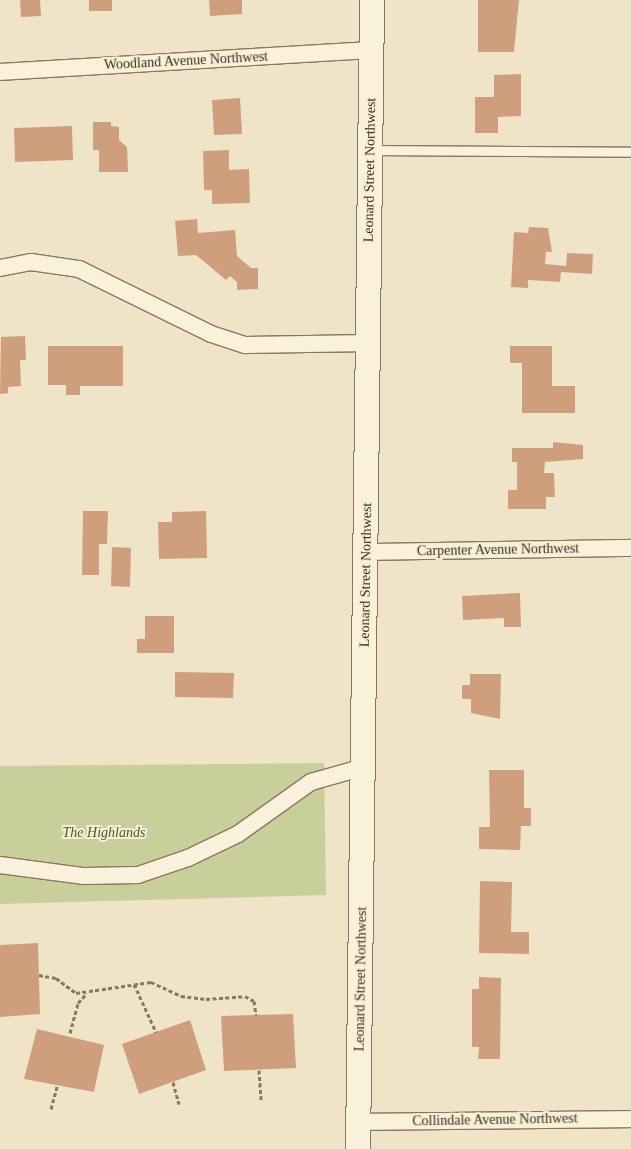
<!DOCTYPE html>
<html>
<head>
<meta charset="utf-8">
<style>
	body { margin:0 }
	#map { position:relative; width:631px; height:1149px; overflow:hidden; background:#f0e4c8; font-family:"Times New Roman",serif }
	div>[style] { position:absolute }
	.green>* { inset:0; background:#c9cf9b }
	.building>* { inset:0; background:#cf9f7d }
	.path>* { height:3px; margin-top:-1.5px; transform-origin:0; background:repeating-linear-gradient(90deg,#8d765c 0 4px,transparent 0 6.5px) }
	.roads { filter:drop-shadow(1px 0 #8d765c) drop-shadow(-1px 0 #8d765c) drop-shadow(0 1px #8d765c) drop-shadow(0 -1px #8d765c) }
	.service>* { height:9px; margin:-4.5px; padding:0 4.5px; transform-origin:4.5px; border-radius:4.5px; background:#faf1dc }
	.minor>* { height:16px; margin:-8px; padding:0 8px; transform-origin:8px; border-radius:8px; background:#faf1dc }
	.secondary>* { height:24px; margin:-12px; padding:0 12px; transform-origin:12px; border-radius:12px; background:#faf1dc }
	span { translate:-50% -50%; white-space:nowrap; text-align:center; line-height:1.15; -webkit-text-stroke:4px #f7eed8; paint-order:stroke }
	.street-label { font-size:14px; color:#3d2e20 }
	.park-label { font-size:14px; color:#4d5a26; font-style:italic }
</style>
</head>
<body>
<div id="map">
	<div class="green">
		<i style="clip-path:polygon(324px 763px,326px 895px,0 904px,0 766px)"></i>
	</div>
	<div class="building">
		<i style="clip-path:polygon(20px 0,40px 0,41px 16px,21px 17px)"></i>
		<i style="clip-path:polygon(89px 0,112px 0,112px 11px,89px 11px)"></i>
		<i style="clip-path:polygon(209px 0,242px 0,242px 14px,210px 16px)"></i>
		<i style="clip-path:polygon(478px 0,519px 0,514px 52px,478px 52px)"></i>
		<i style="clip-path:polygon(521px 74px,521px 116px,498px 117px,498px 133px,475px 133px,475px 97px,494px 97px,494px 75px)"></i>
		<i style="clip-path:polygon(240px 98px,242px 134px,214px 135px,212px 100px)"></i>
		<i style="clip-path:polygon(93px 122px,111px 122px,111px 126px,119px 127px,119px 140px,127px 147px,128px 172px,99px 172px,99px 150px,93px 150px)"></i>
		<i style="clip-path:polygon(72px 126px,73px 160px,15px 162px,14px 128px)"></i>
		<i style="clip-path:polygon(229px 150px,229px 170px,249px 169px,250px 203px,212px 204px,212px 190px,204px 190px,203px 151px)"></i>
		<i style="clip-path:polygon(197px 219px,198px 233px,235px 230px,237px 256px,251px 268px,258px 268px,258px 289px,237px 290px,237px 282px,230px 276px,226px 280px,196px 255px,178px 256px,175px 221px)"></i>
		<i style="clip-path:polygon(529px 227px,548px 228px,552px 252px,546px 252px,545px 264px,566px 266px,567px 253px,593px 254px,592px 274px,561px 272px,560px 282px,528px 280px,528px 288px,511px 287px,514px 232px,528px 233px)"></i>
		<i style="clip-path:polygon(25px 336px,26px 360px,20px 360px,21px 386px,8px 387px,8px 393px,0 394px,1px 337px)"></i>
		<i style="clip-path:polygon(48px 346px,123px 346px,123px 386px,80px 386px,80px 395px,66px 395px,66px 385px,48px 385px)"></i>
		<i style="clip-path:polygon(510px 346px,552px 346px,552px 386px,575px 386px,575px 413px,522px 413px,522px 363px,510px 363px)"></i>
		<i style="clip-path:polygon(553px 442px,583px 445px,583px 459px,545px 462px,544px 473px,554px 473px,555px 497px,546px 497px,546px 509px,508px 509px,508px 490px,517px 490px,517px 462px,512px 462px,512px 448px,553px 448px)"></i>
		<i style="clip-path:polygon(83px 511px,108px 511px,107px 544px,99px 544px,99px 575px,82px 575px)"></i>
		<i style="clip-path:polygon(206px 511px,207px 558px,159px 559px,158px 522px,172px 522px,172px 512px)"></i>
		<i style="clip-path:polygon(112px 547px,131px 548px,130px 587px,111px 586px)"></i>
		<i style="clip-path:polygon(520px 593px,521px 627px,504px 627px,504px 618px,463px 620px,462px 596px)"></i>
		<i style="clip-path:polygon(145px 616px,174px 616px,174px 653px,137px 653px,137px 639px,145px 639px)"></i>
		<i style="clip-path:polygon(175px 672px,234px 673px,233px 698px,175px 697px)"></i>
		<i style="clip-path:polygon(470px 674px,501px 674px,500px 719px,471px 713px,471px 699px,462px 699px,462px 685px,470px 685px)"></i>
		<i style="clip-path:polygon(489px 770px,524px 770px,524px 808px,531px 808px,531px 826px,521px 826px,520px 850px,479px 849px,479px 827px,490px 827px)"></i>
		<i style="clip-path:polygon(480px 881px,512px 882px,511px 932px,529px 932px,529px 954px,479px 953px)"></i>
		<i style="clip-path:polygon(38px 943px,40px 1014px,0 1017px,0 945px)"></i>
		<i style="clip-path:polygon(479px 977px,501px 978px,500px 1059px,478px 1059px,479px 1047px,472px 1047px,472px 989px,479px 989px)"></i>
		<i style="clip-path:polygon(293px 1014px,296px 1068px,224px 1071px,221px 1016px)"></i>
		<i style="clip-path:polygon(190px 1020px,206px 1070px,139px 1094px,122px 1044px)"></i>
		<i style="clip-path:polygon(37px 1029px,104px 1045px,94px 1092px,24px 1079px)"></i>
	</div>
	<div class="path">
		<i style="left:39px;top:975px;width:17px;rotate:10deg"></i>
		<i style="left:56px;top:978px;width:25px;rotate:37deg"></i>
		<i style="left:76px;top:993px;width:76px;rotate:-8.3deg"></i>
		<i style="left:151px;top:982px;width:33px;rotate:25deg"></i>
		<i style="left:181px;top:996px;width:25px;rotate:7deg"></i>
		<i style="left:206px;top:999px;width:39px;rotate:-4deg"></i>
		<i style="left:245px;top:996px;width:10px;rotate:29deg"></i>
		<i style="left:254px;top:1001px;width:14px;rotate:82deg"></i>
		<i style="left:134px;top:984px;width:53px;rotate:65.4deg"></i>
		<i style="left:70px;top:1033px;width:31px;rotate:-75deg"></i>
		<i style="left:78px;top:1003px;width:12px;rotate:-48deg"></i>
		<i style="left:259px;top:1070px;width:30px;rotate:86deg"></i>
		<i style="left:173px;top:1082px;width:23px;rotate:75deg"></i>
		<i style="left:51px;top:1109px;width:24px;rotate:-75deg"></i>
	</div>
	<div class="roads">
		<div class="service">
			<i style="left:371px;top:150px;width:260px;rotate:0.4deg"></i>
		</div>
		<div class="minor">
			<i style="left:0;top:72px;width:372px;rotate:-3.4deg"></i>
			<i style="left:0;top:268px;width:32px;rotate:-11deg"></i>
			<i style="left:31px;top:262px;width:49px;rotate:8.3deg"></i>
			<i style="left:79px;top:269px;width:147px;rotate:26.2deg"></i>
			<i style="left:211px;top:334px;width:36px;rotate:18deg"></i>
			<i style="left:245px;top:345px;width:124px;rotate:-0.9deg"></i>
			<i style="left:366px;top:552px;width:265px;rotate:-0.9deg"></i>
			<i style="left:0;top:865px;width:85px;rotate:7.5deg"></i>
			<i style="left:84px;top:876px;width:54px;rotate:-1.1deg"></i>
			<i style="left:138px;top:875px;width:53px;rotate:-18.8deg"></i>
			<i style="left:188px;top:858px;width:55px;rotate:-25.6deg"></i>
			<i style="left:238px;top:834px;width:90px;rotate:-35.5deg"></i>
			<i style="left:311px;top:782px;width:55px;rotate:-15.8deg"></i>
			<i style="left:359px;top:1122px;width:272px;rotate:-0.6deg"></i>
		</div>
		<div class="secondary">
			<i style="left:358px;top:1149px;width:1149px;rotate:-89.3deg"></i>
		</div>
	</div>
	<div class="street-label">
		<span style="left:186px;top:61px;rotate:-3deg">Woodland Avenue Northwest</span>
		<span style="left:370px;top:170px;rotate:-89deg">Leonard Street Northwest</span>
		<span style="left:498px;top:550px;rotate:-1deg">Carpenter Avenue Northwest</span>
		<span style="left:366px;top:575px;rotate:-89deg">Leonard Street Northwest</span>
		<span style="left:361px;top:979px;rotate:-89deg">Leonard Street Northwest</span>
		<span style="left:495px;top:1120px;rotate:-1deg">Collindale Avenue Northwest</span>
	</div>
	<div class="park-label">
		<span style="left:104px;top:833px">The Highlands</span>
	</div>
</div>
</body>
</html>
